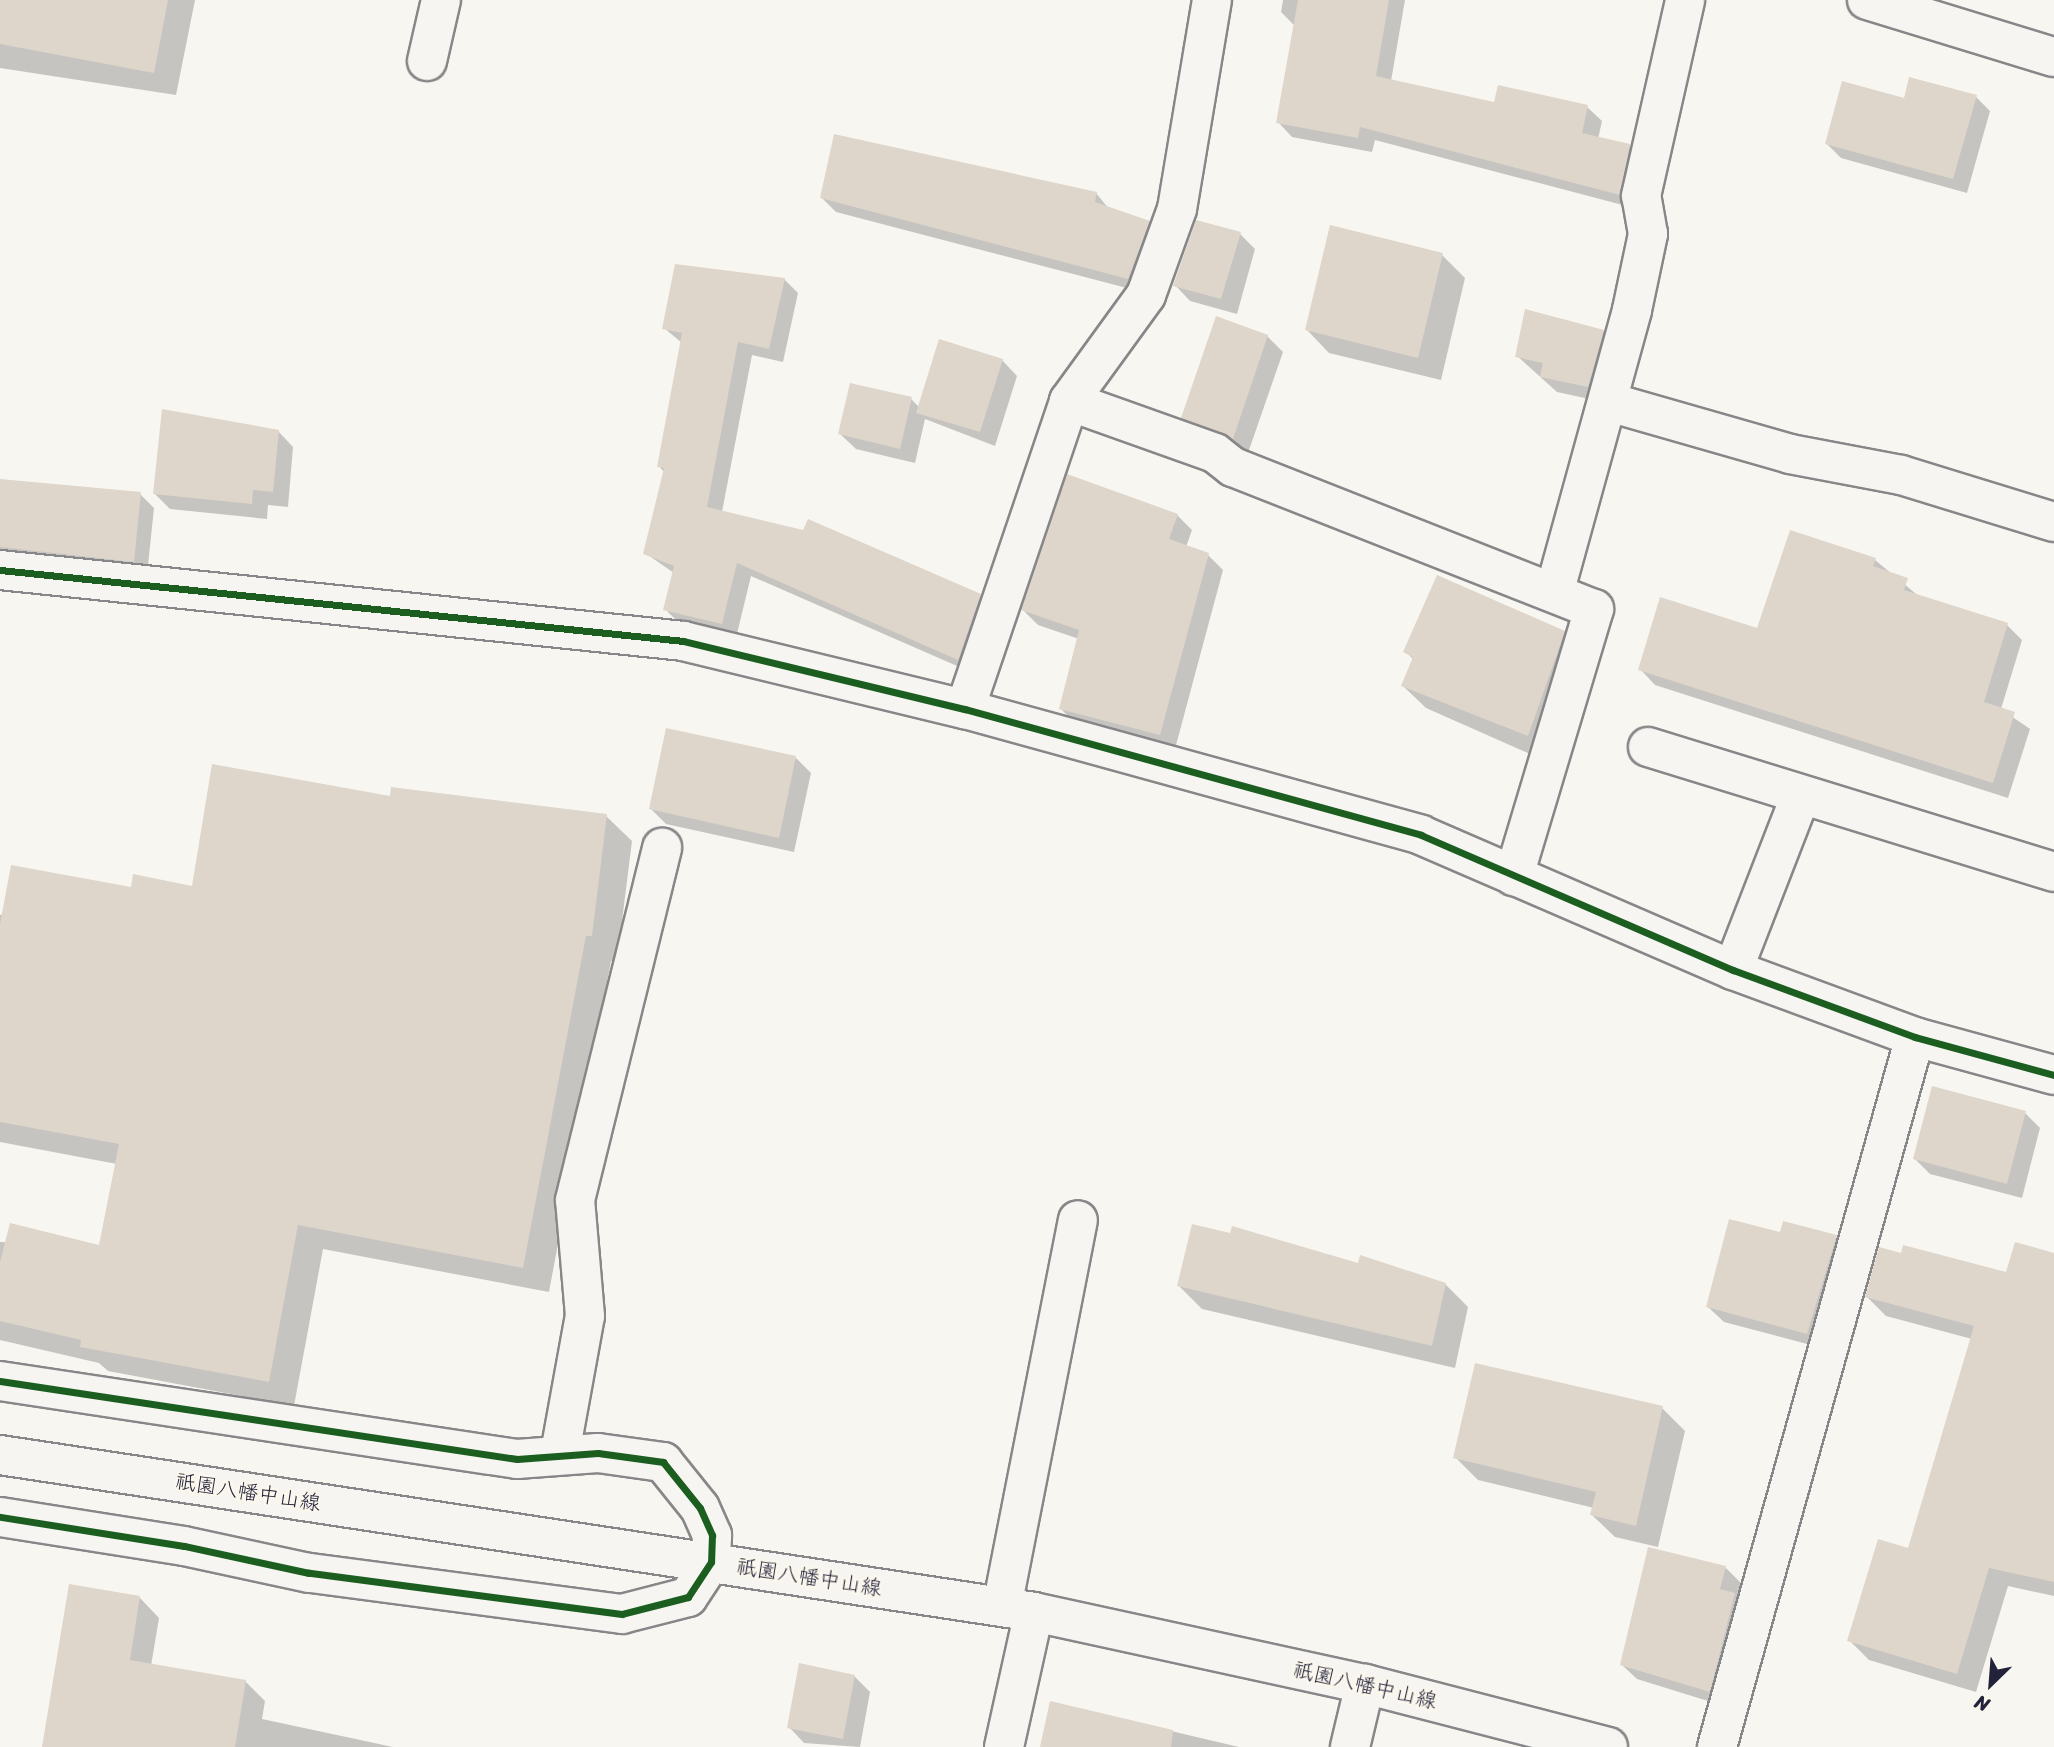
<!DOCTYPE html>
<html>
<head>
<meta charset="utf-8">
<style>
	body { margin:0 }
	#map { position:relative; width:2054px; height:1747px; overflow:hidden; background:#f8f6f0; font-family:Sriracha,"Klee One",sans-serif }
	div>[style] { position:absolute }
	.shadow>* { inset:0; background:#0003 }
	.building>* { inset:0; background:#ded5cb }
	.roads { filter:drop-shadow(2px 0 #878688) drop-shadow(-2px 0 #878688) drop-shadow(0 2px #878688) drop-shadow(0 -2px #878688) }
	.street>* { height:38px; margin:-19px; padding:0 19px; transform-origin:19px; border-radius:19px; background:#f6f5f1 }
	.secondary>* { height:38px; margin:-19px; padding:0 19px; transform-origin:19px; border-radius:19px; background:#f6f5f1 }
	.cycleway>* { height:7px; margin:-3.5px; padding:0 3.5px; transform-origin:3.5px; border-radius:3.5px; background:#1b5e20 }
	span { translate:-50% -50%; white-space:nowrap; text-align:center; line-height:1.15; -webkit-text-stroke:5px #fbf7ec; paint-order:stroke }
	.street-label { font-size:21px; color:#22223b }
	.north { position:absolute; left:1956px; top:1649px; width:70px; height:70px; -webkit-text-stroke:5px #fbf7ec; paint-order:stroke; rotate:205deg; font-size:19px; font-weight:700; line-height:28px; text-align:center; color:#22223b }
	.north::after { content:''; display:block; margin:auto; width:24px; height:32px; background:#22223b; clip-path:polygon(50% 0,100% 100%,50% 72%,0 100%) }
</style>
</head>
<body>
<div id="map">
	<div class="shadow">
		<i style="clip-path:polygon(0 0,195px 0,176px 95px,0 68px)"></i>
		<i style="clip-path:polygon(1283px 0,1405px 0,1391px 81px,1496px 105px,1587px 107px,1602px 121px,1598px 139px,1629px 146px,1644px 160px,1634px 208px,1375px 140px,1372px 152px,1292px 137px,1278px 122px,1295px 26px,1281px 12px)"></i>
		<i style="clip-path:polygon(1976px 97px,1990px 111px,1967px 193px,1841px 158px,1826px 143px,1905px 100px)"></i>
		<i style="clip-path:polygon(1096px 193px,1109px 209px,1149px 222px,1162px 236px,1142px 292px,836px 212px,822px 198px)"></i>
		<i style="clip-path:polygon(1240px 234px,1255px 249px,1237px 314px,1190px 301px,1175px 285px)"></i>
		<i style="clip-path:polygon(1442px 255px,1465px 278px,1441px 380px,1329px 353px,1307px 330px)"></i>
		<i style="clip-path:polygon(784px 279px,798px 293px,783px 362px,752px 355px,722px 512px,980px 596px,994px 610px,973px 673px,751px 576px,736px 638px,679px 623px,665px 609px,674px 573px,645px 553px,664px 472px,659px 466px,682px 343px,664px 328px)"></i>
		<i style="clip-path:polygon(1603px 331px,1619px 347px,1603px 402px,1557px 392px,1517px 356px)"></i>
		<i style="clip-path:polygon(1267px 336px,1283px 352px,1248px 453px,1199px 433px,1183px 417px)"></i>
		<i style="clip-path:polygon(1002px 360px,1017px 376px,995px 446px,925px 419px,915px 463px,856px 449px,840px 434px,911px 399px,919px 407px)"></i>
		<i style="clip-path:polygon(163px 411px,278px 431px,293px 447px,288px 507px,268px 505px,267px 519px,170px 509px,155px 494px)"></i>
		<i style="clip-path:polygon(0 481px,140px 494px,154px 508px,147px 575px,0 559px)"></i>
		<i style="clip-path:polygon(1177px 515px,1192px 530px,1186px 547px,1208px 555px,1223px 570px,1175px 749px,1076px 724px,1061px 709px,1079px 639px,1038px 625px,1023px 610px)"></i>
		<i style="clip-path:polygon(1875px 560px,1921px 598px,2007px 625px,2022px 640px,2001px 709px,2030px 729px,2008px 798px,1655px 685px,1640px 669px,1758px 631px)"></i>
		<i style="clip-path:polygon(1564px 632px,1587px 655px,1539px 758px,1426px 708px,1403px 686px,1414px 660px,1406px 652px)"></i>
		<i style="clip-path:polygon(796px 758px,811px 773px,794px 852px,666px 824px,651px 809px)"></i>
		<i style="clip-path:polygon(392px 798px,606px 816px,632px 841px,617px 961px,611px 961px,549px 1292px,323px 1249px,294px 1406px,108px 1371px,99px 1363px,0 1340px,0 1242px,101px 1247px,117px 1164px,0 1142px,0 915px,132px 889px,193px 888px)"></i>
		<i style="clip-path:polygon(2025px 1113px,2040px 1128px,2022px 1198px,1930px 1174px,1915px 1159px)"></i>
		<i style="clip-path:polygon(1782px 1235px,1836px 1237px,1852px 1252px,1822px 1348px,1724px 1322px,1708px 1307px)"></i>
		<i style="clip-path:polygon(1903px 1255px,2008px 1274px,2054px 1255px,2054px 1596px,2008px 1586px,1976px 1692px,1869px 1660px,1849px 1640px,1910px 1550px,1972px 1339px,1886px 1316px,1867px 1297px)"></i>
		<i style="clip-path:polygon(1359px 1265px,1445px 1284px,1468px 1307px,1455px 1368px,1202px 1309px,1179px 1286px)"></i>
		<i style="clip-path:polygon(1662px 1408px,1685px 1431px,1658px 1547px,1615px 1537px,1592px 1515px,1594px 1508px,1478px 1480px,1455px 1457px)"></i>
		<i style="clip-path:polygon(1726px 1568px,1741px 1583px,1737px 1598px,1749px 1610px,1724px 1706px,1637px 1679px,1621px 1664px)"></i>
		<i style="clip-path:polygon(140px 1598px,159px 1618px,151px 1666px,245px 1681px,265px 1701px,262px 1719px,393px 1747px,44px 1747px)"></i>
		<i style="clip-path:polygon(854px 1676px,870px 1692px,860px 1747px,804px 1743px,789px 1727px)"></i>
		<i style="clip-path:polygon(1052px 1703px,1239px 1747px,1042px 1747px)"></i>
	</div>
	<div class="building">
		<i style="clip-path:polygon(0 0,168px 0,154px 73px,0 44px)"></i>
		<i style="clip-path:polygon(1298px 0,1389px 0,1376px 76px,1494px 102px,1498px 85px,1588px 105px,1582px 133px,1630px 144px,1620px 195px,1360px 127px,1358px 138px,1276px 123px)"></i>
		<i style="clip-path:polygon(1909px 77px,1977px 95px,1953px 179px,1825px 144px,1842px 81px,1904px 98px)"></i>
		<i style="clip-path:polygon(834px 134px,1097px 192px,1095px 202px,1150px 221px,1128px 279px,820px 198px)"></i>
		<i style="clip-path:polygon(1196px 220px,1241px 232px,1221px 299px,1173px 286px)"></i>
		<i style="clip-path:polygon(1330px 225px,1443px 253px,1418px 358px,1305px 330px)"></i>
		<i style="clip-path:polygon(675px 264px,785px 278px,769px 349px,738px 342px,707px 507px,803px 530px,808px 519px,981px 594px,958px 660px,737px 563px,722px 624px,663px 610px,674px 566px,643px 554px,664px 468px,657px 467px,682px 333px,662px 329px)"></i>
		<i style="clip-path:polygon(1525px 309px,1604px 330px,1588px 387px,1540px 377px,1543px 363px,1515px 357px)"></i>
		<i style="clip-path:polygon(1216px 316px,1268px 335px,1233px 439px,1181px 418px)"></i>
		<i style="clip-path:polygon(939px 339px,1003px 359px,980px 432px,916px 413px)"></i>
		<i style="clip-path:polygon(850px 383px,912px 397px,900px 449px,838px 434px)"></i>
		<i style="clip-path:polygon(162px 409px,279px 430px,273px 492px,253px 490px,252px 504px,153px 494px)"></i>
		<i style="clip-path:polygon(1067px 474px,1178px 514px,1169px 539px,1209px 553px,1160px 735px,1059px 709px,1079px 630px,1021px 610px)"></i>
		<i style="clip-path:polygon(0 479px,141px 492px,134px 562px,0 547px)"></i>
		<i style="clip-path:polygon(1790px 530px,1876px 558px,1873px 566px,1908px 578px,1904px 590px,2008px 623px,1984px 702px,2015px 712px,1993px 783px,1638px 670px,1660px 597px,1757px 628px)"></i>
		<i style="clip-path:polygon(1437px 575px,1565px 631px,1528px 736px,1401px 686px,1413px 657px,1403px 652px)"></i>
		<i style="clip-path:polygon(666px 728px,796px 756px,779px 838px,649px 809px)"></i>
		<i style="clip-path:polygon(212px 764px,390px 796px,391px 787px,607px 814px,592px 936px,586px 936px,523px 1268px,298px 1225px,269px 1382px,80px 1347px,81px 1340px,0 1321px,0 1262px,10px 1223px,99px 1245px,119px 1144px,0 1122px,0 924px,11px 865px,131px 887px,133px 874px,192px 886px)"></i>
		<i style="clip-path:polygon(1932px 1086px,2026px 1111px,2007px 1184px,1913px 1159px)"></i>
		<i style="clip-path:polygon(1729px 1219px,1780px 1232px,1783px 1221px,1837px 1235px,1807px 1334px,1706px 1307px)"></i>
		<i style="clip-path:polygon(1192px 1224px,1230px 1233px,1232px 1226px,1358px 1263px,1360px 1255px,1446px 1283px,1432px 1346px,1177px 1286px)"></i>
		<i style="clip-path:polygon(2015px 1242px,2054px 1253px,2054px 1582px,1989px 1568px,1957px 1674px,1847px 1641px,1878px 1539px,1908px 1548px,1974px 1326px,1865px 1297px,1879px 1247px,1901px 1253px,1903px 1245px,2006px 1272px)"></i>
		<i style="clip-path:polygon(1475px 1363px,1663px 1406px,1636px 1526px,1590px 1515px,1596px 1492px,1453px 1458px)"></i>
		<i style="clip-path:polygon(1648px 1547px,1726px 1566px,1720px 1589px,1735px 1593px,1710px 1692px,1620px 1665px)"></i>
		<i style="clip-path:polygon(69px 1584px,140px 1596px,130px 1660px,246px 1680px,235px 1747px,42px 1747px)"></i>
		<i style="clip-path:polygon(799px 1663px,855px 1675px,843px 1739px,787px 1728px)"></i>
		<i style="clip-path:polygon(1050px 1701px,1173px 1730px,1171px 1747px,1040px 1747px)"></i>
	</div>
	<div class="roads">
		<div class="street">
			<i style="left:1867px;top:0;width:195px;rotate:17deg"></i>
			<i style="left:427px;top:61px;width:63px;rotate:-77.1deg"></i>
			<i style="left:1069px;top:401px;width:155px;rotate:19.6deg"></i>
			<i style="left:1215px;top:453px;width:23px;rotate:38deg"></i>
			<i style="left:1233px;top:467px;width:388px;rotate:21.5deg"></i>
			<i style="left:1594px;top:609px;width:279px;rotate:106.7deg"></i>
			<i style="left:1609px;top:402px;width:188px;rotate:16deg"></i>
			<i style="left:1790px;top:454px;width:113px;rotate:10.7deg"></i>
			<i style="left:1901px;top:475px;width:160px;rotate:17.1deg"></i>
			<i style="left:0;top:570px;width:687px;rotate:5.93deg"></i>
			<i style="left:683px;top:641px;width:290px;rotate:13.6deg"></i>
			<i style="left:965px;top:709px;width:473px;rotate:15.4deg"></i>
			<i style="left:1421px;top:835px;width:340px;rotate:23.4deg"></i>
			<i style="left:1733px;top:970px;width:194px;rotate:20.2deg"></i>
			<i style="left:1915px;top:1037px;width:144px;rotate:15.3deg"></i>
			<i style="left:1555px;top:590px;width:290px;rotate:-74.6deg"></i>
			<i style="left:1632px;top:310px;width:78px;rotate:-78.1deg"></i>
			<i style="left:1648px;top:234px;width:39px;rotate:-100deg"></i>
			<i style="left:1641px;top:196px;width:201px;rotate:-77.3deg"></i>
			<i style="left:965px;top:709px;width:325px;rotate:-71.3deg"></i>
			<i style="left:1069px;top:401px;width:131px;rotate:-54deg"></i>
			<i style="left:1146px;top:295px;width:91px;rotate:-70.2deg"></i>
			<i style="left:1177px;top:209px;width:212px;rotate:-80.5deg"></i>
			<i style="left:1648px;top:747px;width:425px;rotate:17.1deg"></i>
			<i style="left:1733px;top:970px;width:188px;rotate:-68.8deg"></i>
			<i style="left:0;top:1381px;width:523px;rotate:8.58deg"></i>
			<i style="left:517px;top:1459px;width:81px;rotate:-4.2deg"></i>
			<i style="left:598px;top:1453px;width:66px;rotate:7.9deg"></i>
			<i style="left:663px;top:1462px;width:59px;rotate:51.2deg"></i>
			<i style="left:700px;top:1508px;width:30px;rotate:66deg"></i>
			<i style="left:712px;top:1535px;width:27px;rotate:92deg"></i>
			<i style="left:711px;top:1562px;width:42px;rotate:123.3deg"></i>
			<i style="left:688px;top:1597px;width:68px;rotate:165.6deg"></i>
			<i style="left:622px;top:1614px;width:316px;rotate:-172.5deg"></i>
			<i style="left:309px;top:1573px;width:128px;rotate:-167.8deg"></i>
			<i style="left:184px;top:1546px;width:186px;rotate:-171deg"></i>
			<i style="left:560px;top:1453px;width:139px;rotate:-79.7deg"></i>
			<i style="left:585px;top:1316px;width:116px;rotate:-94.9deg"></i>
			<i style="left:575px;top:1200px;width:363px;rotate:-76.1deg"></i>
			<i style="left:1002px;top:1607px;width:394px;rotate:-78.9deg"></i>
			<i style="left:1004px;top:1747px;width:138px;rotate:-77.5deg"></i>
			<i style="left:1350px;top:1747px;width:65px;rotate:-76.6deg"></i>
			<i style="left:1717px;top:1747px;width:737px;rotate:-74.42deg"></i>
		</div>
		<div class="secondary">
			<i style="left:0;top:1455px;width:1046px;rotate:8.63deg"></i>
			<i style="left:1034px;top:1612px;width:339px;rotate:12.3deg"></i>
			<i style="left:1365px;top:1684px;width:251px;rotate:14.5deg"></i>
		</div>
	</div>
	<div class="cycleway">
		<i style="left:0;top:570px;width:687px;rotate:5.93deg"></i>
		<i style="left:683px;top:641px;width:290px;rotate:13.6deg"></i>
		<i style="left:965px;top:709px;width:473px;rotate:15.4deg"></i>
		<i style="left:1421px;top:835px;width:340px;rotate:23.4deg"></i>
		<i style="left:1733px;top:970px;width:194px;rotate:20.2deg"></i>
		<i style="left:1915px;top:1037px;width:144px;rotate:15.3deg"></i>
		<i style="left:0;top:1381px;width:523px;rotate:8.58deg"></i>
		<i style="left:517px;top:1459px;width:81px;rotate:-4.2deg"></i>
		<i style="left:598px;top:1453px;width:66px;rotate:7.9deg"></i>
		<i style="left:663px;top:1462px;width:59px;rotate:51.2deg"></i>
		<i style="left:700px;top:1508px;width:30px;rotate:66deg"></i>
		<i style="left:712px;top:1535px;width:27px;rotate:92deg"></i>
		<i style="left:711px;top:1562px;width:42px;rotate:123.3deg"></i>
		<i style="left:688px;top:1597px;width:68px;rotate:165.6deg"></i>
		<i style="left:622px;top:1614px;width:316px;rotate:-172.5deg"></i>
		<i style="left:309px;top:1573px;width:128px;rotate:-167.8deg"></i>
		<i style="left:184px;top:1546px;width:186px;rotate:-171deg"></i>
	</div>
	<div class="street-label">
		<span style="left:248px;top:1492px;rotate:9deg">祇園八幡中山線</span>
		<span style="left:809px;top:1577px;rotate:9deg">祇園八幡中山線</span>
		<span style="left:1365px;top:1685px;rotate:13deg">祇園八幡中山線</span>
	</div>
	<div class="north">N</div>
</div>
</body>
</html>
